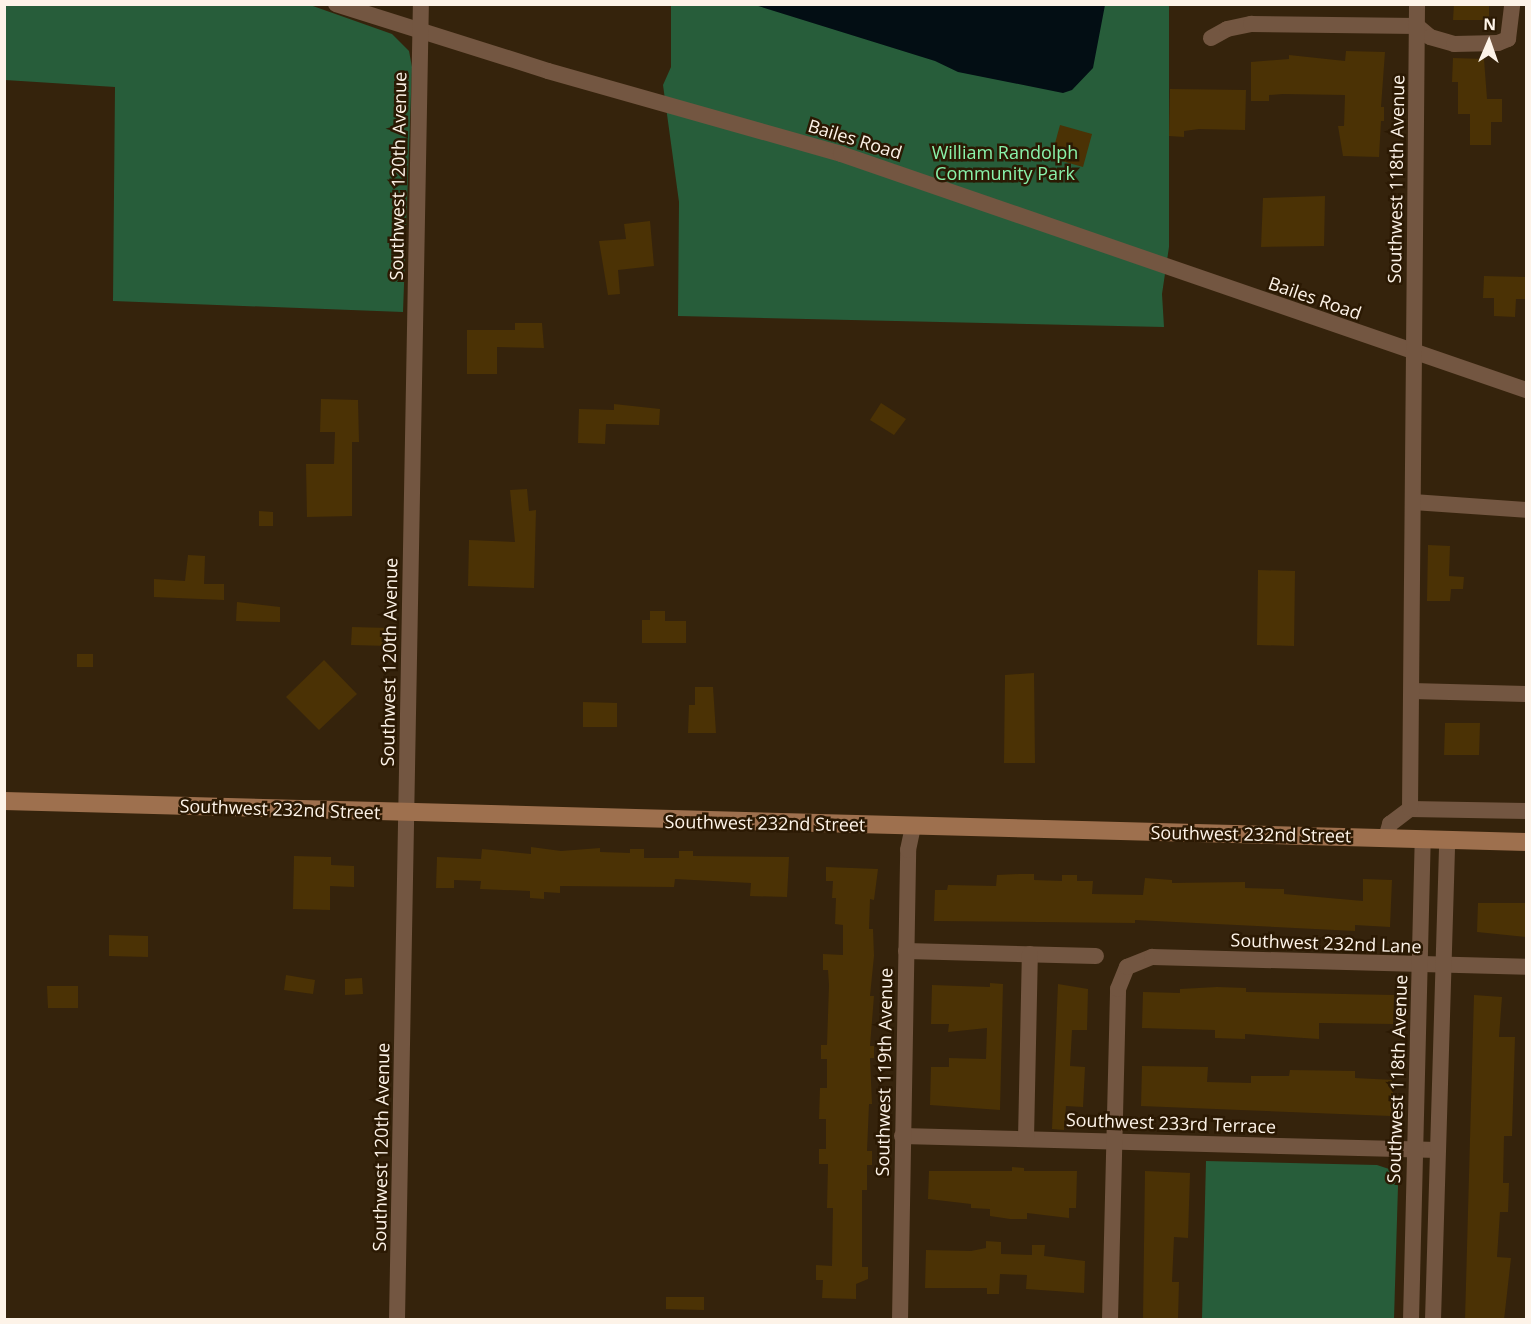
<!DOCTYPE html>
<html>
<head>
<meta charset="utf-8">
<style>
	body { margin:0 }
	#map { position:relative; width:1531px; height:1324px; overflow:hidden; background:#35230c; font-family:"Open Sans",sans-serif }
	div>[style] { position:absolute }
	.green>* { inset:0; background:#275d3a }
	.water>* { inset:0; background:#030e14 }
	.building>* { inset:0; background:#4b3205 }
	.street>* { height:16px; margin:-8px; padding:0 8px; transform-origin:8px; border-radius:8px; background:#735641 }
	.secondary>* { height:18px; margin:-9px; padding:0 9px; transform-origin:9px; border-radius:9px; background:#9e704e }
	span { translate:-50% -50%; white-space:nowrap; text-align:center; line-height:1.15; -webkit-text-stroke:5px #2b1903; paint-order:stroke }
	.street-label { font-size:18px; color:#fdf3e8 }
	.park-label { font-size:18px; color:#89f2aa }
	.frame { position:absolute; inset:0; border:6px solid #fdf3e8; pointer-events:none }
	.north { position:absolute; left:1459px; top:12px; width:60px; height:60px; -webkit-text-stroke:4px #2b1903; paint-order:stroke; rotate:2deg; font-size:16px; font-weight:700; line-height:24px; text-align:center; color:#fdf3e8 }
	.north::after { content:''; display:block; margin:auto; width:21px; height:27px; background:#fdf3e8; clip-path:polygon(50% 0,100% 100%,50% 72%,0 100%) }
</style>
</head>
<body>
<div id="map">
	<div class="green">
		<i style="clip-path:polygon(4px 5px,310px 5px,392px 34px,409px 51px,412px 67px,403px 312px,113px 301px,115px 87px,5px 80px)"></i>
		<i style="clip-path:polygon(671px 5px,1169px 5px,1169px 247px,1162px 294px,1164px 327px,678px 316px,679px 202px,663px 85px,671px 67px)"></i>
		<i style="clip-path:polygon(1206px 1161px,1377px 1165px,1392px 1170px,1398px 1186px,1394px 1319px,1202px 1319px)"></i>
	</div>
	<div class="water">
		<i style="clip-path:polygon(755px 5px,1105px 5px,1093px 68px,1072px 90px,1063px 93px,958px 72px,935px 61px)"></i>
	</div>
	<div class="building">
		<i style="clip-path:polygon(1454px 4px,1489px 4px,1489px 20px,1453px 20px)"></i>
		<i style="clip-path:polygon(1346px 51px,1385px 52px,1381px 107px,1384px 107px,1384px 121px,1381px 121px,1379px 157px,1343px 156px,1338px 126px,1344px 126px,1345px 95px,1283px 94px,1269px 95px,1269px 101px,1251px 101px,1251px 62px,1289px 59px,1289px 55px,1345px 61px)"></i>
		<i style="clip-path:polygon(1453px 58px,1484px 59px,1487px 99px,1502px 99px,1502px 122px,1491px 122px,1491px 145px,1470px 145px,1470px 114px,1458px 114px,1458px 82px,1452px 82px)"></i>
		<i style="clip-path:polygon(1170px 89px,1246px 90px,1245px 130px,1199px 129px,1184px 131px,1184px 137px,1169px 136px)"></i>
		<i style="clip-path:polygon(1060px 125px,1092px 134px,1083px 167px,1051px 158px)"></i>
		<i style="clip-path:polygon(1325px 196px,1324px 246px,1261px 247px,1263px 198px)"></i>
		<i style="clip-path:polygon(650px 221px,654px 266px,618px 270px,620px 294px,608px 295px,599px 241px,626px 239px,624px 224px)"></i>
		<i style="clip-path:polygon(1484px 276px,1527px 277px,1527px 299px,1516px 299px,1515px 317px,1494px 316px,1494px 298px,1483px 298px)"></i>
		<i style="clip-path:polygon(515px 323px,542px 323px,544px 348px,497px 347px,497px 374px,467px 374px,467px 330px,515px 330px)"></i>
		<i style="clip-path:polygon(321px 399px,358px 400px,359px 442px,352px 442px,352px 516px,307px 517px,306px 464px,334px 464px,335px 432px,320px 432px)"></i>
		<i style="clip-path:polygon(881px 403px,906px 419px,894px 435px,870px 420px)"></i>
		<i style="clip-path:polygon(614px 404px,660px 409px,659px 425px,606px 424px,605px 444px,578px 443px,579px 409px,614px 410px)"></i>
		<i style="clip-path:polygon(527px 489px,529px 511px,536px 510px,534px 588px,468px 586px,469px 540px,515px 542px,510px 490px)"></i>
		<i style="clip-path:polygon(259px 511px,273px 512px,273px 526px,259px 526px)"></i>
		<i style="clip-path:polygon(1428px 545px,1450px 546px,1449px 576px,1464px 577px,1463px 589px,1451px 589px,1450px 601px,1427px 601px)"></i>
		<i style="clip-path:polygon(188px 555px,205px 556px,204px 584px,224px 584px,224px 600px,154px 597px,154px 579px,185px 581px)"></i>
		<i style="clip-path:polygon(1258px 570px,1295px 571px,1294px 646px,1257px 645px)"></i>
		<i style="clip-path:polygon(237px 602px,280px 607px,280px 622px,236px 621px)"></i>
		<i style="clip-path:polygon(650px 611px,665px 611px,665px 621px,686px 621px,686px 643px,642px 643px,642px 620px,650px 620px)"></i>
		<i style="clip-path:polygon(352px 627px,389px 628px,389px 646px,351px 645px)"></i>
		<i style="clip-path:polygon(77px 654px,93px 654px,93px 667px,77px 667px)"></i>
		<i style="clip-path:polygon(324px 660px,357px 694px,319px 730px,286px 697px)"></i>
		<i style="clip-path:polygon(1034px 673px,1035px 763px,1004px 763px,1005px 675px)"></i>
		<i style="clip-path:polygon(695px 687px,713px 687px,716px 733px,688px 733px,689px 705px,695px 705px)"></i>
		<i style="clip-path:polygon(583px 702px,617px 703px,617px 727px,583px 727px)"></i>
		<i style="clip-path:polygon(1445px 723px,1480px 723px,1479px 755px,1444px 755px)"></i>
		<i style="clip-path:polygon(531px 847px,561px 851px,600px 848px,600px 852px,630px 853px,630px 849px,644px 849px,644px 858px,679px 858px,679px 851px,693px 851px,693px 856px,789px 857px,787px 897px,750px 896px,751px 883px,675px 879px,674px 887px,560px 886px,560px 893px,544px 892px,544px 899px,530px 898px,530px 891px,480px 889px,481px 881px,454px 880px,454px 888px,436px 888px,437px 857px,481px 859px,482px 849px,531px 854px)"></i>
		<i style="clip-path:polygon(294px 856px,331px 857px,331px 865px,354px 866px,354px 887px,330px 886px,330px 910px,293px 909px)"></i>
		<i style="clip-path:polygon(826px 867px,878px 869px,874px 900px,870px 899px,869px 929px,873px 929px,874px 956px,870px 996px,874px 996px,870px 1046px,874px 1046px,874px 1058px,870px 1058px,872px 1104px,869px 1104px,867px 1151px,872px 1151px,872px 1165px,867px 1165px,867px 1190px,862px 1190px,862px 1267px,868px 1267px,868px 1279px,856px 1284px,856px 1299px,822px 1298px,823px 1280px,816px 1280px,816px 1265px,832px 1266px,833px 1208px,827px 1208px,828px 1164px,819px 1164px,819px 1149px,826px 1149px,826px 1119px,819px 1119px,820px 1088px,827px 1088px,827px 1059px,821px 1059px,821px 1045px,827px 1045px,829px 985px,828px 970px,823px 970px,823px 954px,843px 955px,843px 925px,835px 924px,836px 898px,832px 898px,833px 881px,826px 881px)"></i>
		<i style="clip-path:polygon(1019px 874px,1034px 874px,1034px 880px,1062px 881px,1062px 875px,1077px 875px,1077px 881px,1093px 881px,1092px 894px,1143px 895px,1145px 878px,1172px 880px,1172px 883px,1245px 882px,1245px 888px,1284px 889px,1284px 894px,1363px 901px,1363px 879px,1392px 880px,1390px 927px,1355px 925px,1355px 931px,1135px 920px,1135px 923px,934px 921px,935px 890px,947px 890px,948px 885px,996px 886px,997px 875px)"></i>
		<i style="clip-path:polygon(1478px 903px,1527px 903px,1527px 937px,1477px 932px)"></i>
		<i style="clip-path:polygon(109px 935px,148px 936px,148px 957px,109px 956px)"></i>
		<i style="clip-path:polygon(286px 975px,315px 980px,313px 994px,284px 990px)"></i>
		<i style="clip-path:polygon(362px 978px,363px 994px,345px 995px,345px 979px)"></i>
		<i style="clip-path:polygon(990px 983px,1003px 984px,1000px 1110px,930px 1105px,931px 1067px,949px 1067px,949px 1058px,986px 1059px,987px 1028px,948px 1032px,949px 1024px,931px 1024px,932px 985px,990px 987px)"></i>
		<i style="clip-path:polygon(1058px 984px,1088px 989px,1087px 1030px,1072px 1030px,1070px 1066px,1085px 1067px,1083px 1107px,1066px 1106px,1064px 1130px,1052px 1129px)"></i>
		<i style="clip-path:polygon(47px 986px,78px 986px,78px 1008px,48px 1008px)"></i>
		<i style="clip-path:polygon(1217px 987px,1246px 988px,1246px 992px,1394px 995px,1393px 1024px,1319px 1023px,1319px 1039px,1245px 1034px,1245px 1039px,1215px 1038px,1215px 1030px,1142px 1028px,1143px 992px,1180px 993px,1180px 989px)"></i>
		<i style="clip-path:polygon(1474px 995px,1502px 997px,1499px 1037px,1515px 1037px,1512px 1136px,1504px 1136px,1503px 1183px,1509px 1183px,1508px 1212px,1500px 1212px,1497px 1257px,1511px 1258px,1504px 1320px,1465px 1320px)"></i>
		<i style="clip-path:polygon(1142px 1066px,1208px 1067px,1207px 1082px,1251px 1083px,1251px 1076px,1289px 1076px,1290px 1070px,1355px 1071px,1355px 1078px,1394px 1080px,1391px 1116px,1141px 1106px)"></i>
		<i style="clip-path:polygon(1012px 1167px,1024px 1168px,1024px 1171px,1077px 1171px,1076px 1208px,1069px 1208px,1069px 1218px,1027px 1213px,1027px 1219px,1010px 1219px,990px 1216px,990px 1209px,971px 1208px,971px 1204px,928px 1199px,929px 1171px,1012px 1171px)"></i>
		<i style="clip-path:polygon(1145px 1171px,1190px 1173px,1188px 1238px,1174px 1237px,1172px 1282px,1179px 1282px,1178px 1320px,1143px 1320px)"></i>
		<i style="clip-path:polygon(986px 1241px,1001px 1242px,1001px 1254px,1032px 1255px,1032px 1245px,1045px 1245px,1044px 1256px,1085px 1261px,1084px 1293px,1026px 1289px,1027px 1275px,1000px 1274px,999px 1294px,987px 1294px,987px 1288px,925px 1288px,926px 1250px,971px 1251px,986px 1248px)"></i>
		<i style="clip-path:polygon(666px 1297px,704px 1297px,704px 1310px,666px 1309px)"></i>
	</div>
	<div class="street">
		<i style="left:336px;top:4px;width:222px;rotate:17.5deg"></i>
		<i style="left:548px;top:71px;width:305px;rotate:15.8deg"></i>
		<i style="left:841px;top:154px;width:725px;rotate:19.01deg"></i>
		<i style="left:1417px;top:26px;width:17px;rotate:40deg"></i>
		<i style="left:1430px;top:37px;width:25px;rotate:16deg"></i>
		<i style="left:1454px;top:44px;width:44px;rotate:-1.3deg"></i>
		<i style="left:1498px;top:43px;width:11px;rotate:-22deg"></i>
		<i style="left:1508px;top:39px;width:35px;rotate:-83deg"></i>
		<i style="left:1211px;top:38px;width:18px;rotate:-29deg"></i>
		<i style="left:1227px;top:29px;width:25px;rotate:-12deg"></i>
		<i style="left:1251px;top:24px;width:166px;rotate:0.7deg"></i>
		<i style="left:1413px;top:502px;width:113px;rotate:4deg"></i>
		<i style="left:1412px;top:691px;width:114px;rotate:1.5deg"></i>
		<i style="left:1410px;top:809px;width:116px;rotate:1deg"></i>
		<i style="left:1386px;top:838px;width:15px;rotate:-74deg"></i>
		<i style="left:1390px;top:824px;width:25px;rotate:-37deg"></i>
		<i style="left:1410px;top:809px;width:805px;rotate:-89.5deg"></i>
		<i style="left:906px;top:951px;width:190px;rotate:1.5deg"></i>
		<i style="left:902px;top:1136px;width:536px;rotate:1.5deg"></i>
		<i style="left:1026px;top:1139px;width:185px;rotate:-88.8deg"></i>
		<i style="left:397px;top:1320px;width:1316px;rotate:-88.96deg"></i>
		<i style="left:900px;top:1320px;width:470px;rotate:-89deg"></i>
		<i style="left:908px;top:850px;width:25px;rotate:-78deg"></i>
		<i style="left:1110px;top:1320px;width:331px;rotate:-88.6deg"></i>
		<i style="left:1118px;top:989px;width:24px;rotate:-68deg"></i>
		<i style="left:1127px;top:967px;width:27px;rotate:-22deg"></i>
		<i style="left:1152px;top:957px;width:374px;rotate:1.5deg"></i>
		<i style="left:1411px;top:1320px;width:481px;rotate:-88.6deg"></i>
		<i style="left:1433px;top:1320px;width:480px;rotate:-88.3deg"></i>
	</div>
	<div class="secondary">
		<i style="left:4px;top:801px;width:1523px;rotate:1.54deg"></i>
	</div>
	<div class="street-label">
		<span style="left:855px;top:139px;rotate:17deg">Bailes Road</span>
		<span style="left:398px;top:176px;rotate:-89deg">Southwest 120th Avenue</span>
		<span style="left:1396px;top:179px;rotate:-89deg">Southwest 118th Avenue</span>
		<span style="left:1315px;top:298px;rotate:19deg">Bailes Road</span>
		<span style="left:389px;top:662px;rotate:-89deg">Southwest 120th Avenue</span>
		<span style="left:280px;top:809px;rotate:2deg">Southwest 232nd Street</span>
		<span style="left:765px;top:823px;rotate:1deg">Southwest 232nd Street</span>
		<span style="left:1251px;top:834px;rotate:1deg">Southwest 232nd Street</span>
		<span style="left:1326px;top:943px;rotate:2deg">Southwest 232nd Lane</span>
		<span style="left:884px;top:1072px;rotate:-89deg">Southwest 119th Avenue</span>
		<span style="left:1397px;top:1079px;rotate:-88deg">Southwest 118th Avenue</span>
		<span style="left:1171px;top:1123px;rotate:2deg">Southwest 233rd Terrace</span>
		<span style="left:381px;top:1147px;rotate:-89deg">Southwest 120th Avenue</span>
	</div>
	<div class="park-label">
		<span style="left:1005px;top:163px">William Randolph<br>Community Park</span>
	</div>
	<div class="frame"></div>
	<div class="north">N</div>
</div>
</body>
</html>
